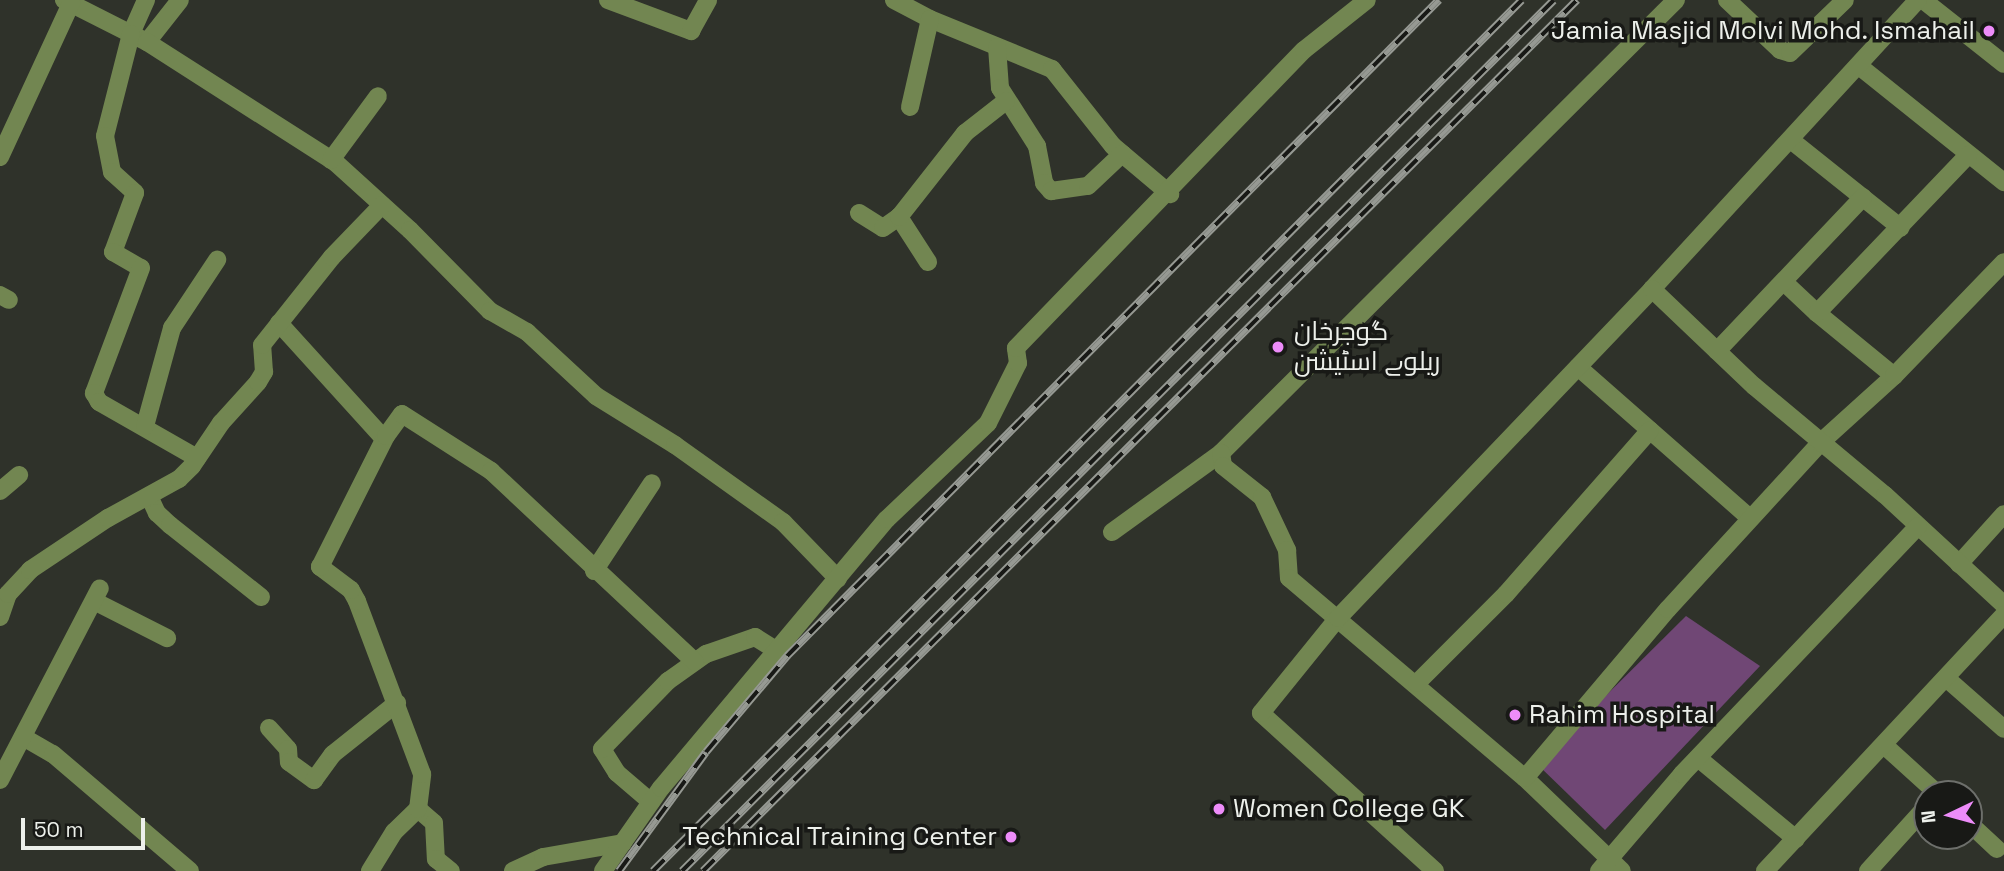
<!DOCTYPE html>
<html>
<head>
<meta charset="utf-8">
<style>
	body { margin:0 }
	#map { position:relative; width:2004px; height:871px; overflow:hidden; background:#2f322a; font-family:"Space Grotesk",Cairo,sans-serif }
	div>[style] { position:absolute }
	.green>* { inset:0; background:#704775 }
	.minor>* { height:18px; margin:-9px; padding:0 9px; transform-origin:9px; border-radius:9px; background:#728651 }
	.rail>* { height:8px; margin-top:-4px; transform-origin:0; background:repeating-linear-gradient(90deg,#181916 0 16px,#969993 0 32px); box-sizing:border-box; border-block:2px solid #969993 }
	.dots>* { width:19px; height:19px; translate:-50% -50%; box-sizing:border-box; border:4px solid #181916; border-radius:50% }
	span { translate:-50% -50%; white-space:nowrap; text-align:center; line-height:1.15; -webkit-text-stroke:7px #181916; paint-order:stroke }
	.poi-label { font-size:26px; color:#edf0eb }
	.right { translate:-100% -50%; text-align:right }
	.left { translate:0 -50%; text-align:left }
	.north { position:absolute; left:1913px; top:780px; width:70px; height:70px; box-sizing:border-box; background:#181916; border:2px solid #6d6f6b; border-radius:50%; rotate:265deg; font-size:19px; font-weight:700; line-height:28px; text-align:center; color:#edf0eb }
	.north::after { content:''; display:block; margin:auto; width:24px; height:32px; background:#ed8cf9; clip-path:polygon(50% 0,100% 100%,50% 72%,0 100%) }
	.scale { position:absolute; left:21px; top:818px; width:124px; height:32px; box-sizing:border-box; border:4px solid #edf0eb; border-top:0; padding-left:9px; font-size:21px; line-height:24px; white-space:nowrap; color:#edf0eb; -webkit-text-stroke:5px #181916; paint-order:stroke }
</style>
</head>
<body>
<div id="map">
	<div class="green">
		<i style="clip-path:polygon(1686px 616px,1760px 666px,1605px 830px,1537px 764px)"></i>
	</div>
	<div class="minor">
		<i style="left:64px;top:0;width:93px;rotate:26.8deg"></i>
		<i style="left:147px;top:42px;width:53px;rotate:-51.8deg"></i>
		<i style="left:146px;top:0;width:37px;rotate:114deg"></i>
		<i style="left:131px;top:34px;width:105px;rotate:104.3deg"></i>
		<i style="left:105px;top:136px;width:37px;rotate:79deg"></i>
		<i style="left:112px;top:172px;width:31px;rotate:42deg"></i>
		<i style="left:135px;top:193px;width:63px;rotate:110.4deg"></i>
		<i style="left:113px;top:252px;width:32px;rotate:30deg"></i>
		<i style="left:141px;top:268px;width:134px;rotate:110.6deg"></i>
		<i style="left:94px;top:393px;width:10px;rotate:61deg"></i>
		<i style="left:99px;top:402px;width:113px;rotate:29.7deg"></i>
		<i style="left:608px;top:0;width:89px;rotate:20.5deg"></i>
		<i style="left:691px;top:31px;width:35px;rotate:-61deg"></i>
		<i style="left:894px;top:0;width:41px;rotate:27.8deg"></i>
		<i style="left:930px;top:19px;width:132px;rotate:22.3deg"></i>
		<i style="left:1052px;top:69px;width:98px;rotate:51.6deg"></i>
		<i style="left:1113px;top:146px;width:75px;rotate:40.1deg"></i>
		<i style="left:1727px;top:0;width:73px;rotate:43.3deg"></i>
		<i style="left:1780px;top:50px;width:10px;rotate:17deg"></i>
		<i style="left:1790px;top:53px;width:76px;rotate:-43.9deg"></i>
		<i style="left:1923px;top:0;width:103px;rotate:38.3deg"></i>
		<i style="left:147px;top:42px;width:224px;rotate:32.6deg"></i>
		<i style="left:336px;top:163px;width:100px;rotate:42.2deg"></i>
		<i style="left:410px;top:230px;width:114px;rotate:45.4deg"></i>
		<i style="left:490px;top:311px;width:43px;rotate:29.6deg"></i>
		<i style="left:527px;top:332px;width:94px;rotate:42.8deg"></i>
		<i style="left:596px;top:396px;width:93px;rotate:31.8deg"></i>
		<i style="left:675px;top:445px;width:133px;rotate:35.5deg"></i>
		<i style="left:783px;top:522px;width:79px;rotate:46deg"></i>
		<i style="left:997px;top:47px;width:41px;rotate:85.8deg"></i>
		<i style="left:1000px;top:88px;width:69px;rotate:57.5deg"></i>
		<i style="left:1037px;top:146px;width:38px;rotate:79deg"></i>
		<i style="left:1044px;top:183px;width:11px;rotate:49deg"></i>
		<i style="left:1051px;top:191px;width:37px;rotate:-8deg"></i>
		<i style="left:1088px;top:186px;width:47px;rotate:-43.3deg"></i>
		<i style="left:1859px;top:66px;width:186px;rotate:38.7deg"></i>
		<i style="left:910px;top:107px;width:90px;rotate:-77.2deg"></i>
		<i style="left:1792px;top:141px;width:139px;rotate:38.6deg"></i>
		<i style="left:0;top:157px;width:170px;rotate:-65.2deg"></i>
		<i style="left:331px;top:160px;width:79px;rotate:-53.7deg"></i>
		<i style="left:859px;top:213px;width:28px;rotate:32deg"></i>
		<i style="left:883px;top:228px;width:19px;rotate:-35deg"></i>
		<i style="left:928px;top:262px;width:54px;rotate:-122.8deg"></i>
		<i style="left:899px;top:217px;width:107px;rotate:-51.8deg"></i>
		<i style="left:965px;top:133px;width:52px;rotate:-38deg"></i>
		<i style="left:1785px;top:283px;width:44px;rotate:43.2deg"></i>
		<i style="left:1652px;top:289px;width:393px;rotate:-47.4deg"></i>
		<i style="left:0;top:295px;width:10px;rotate:29deg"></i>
		<i style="left:279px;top:323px;width:156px;rotate:47.8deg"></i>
		<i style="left:1717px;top:351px;width:212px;rotate:-46.5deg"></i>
		<i style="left:1578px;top:367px;width:229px;rotate:41.3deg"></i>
		<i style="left:1894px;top:376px;width:99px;rotate:-140.7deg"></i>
		<i style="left:1817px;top:313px;width:219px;rotate:-46.3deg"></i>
		<i style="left:145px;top:426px;width:102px;rotate:-74.6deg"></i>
		<i style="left:172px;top:328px;width:82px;rotate:-56.5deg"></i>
		<i style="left:1221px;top:453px;width:642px;rotate:-44.87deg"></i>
		<i style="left:0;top:491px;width:25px;rotate:-40deg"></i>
		<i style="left:149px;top:496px;width:19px;rotate:65deg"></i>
		<i style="left:157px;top:513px;width:18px;rotate:43deg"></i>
		<i style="left:170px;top:525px;width:116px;rotate:38.4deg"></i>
		<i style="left:1112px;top:532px;width:135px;rotate:-35.9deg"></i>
		<i style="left:1221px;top:453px;width:13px;rotate:81deg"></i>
		<i style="left:1223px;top:466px;width:50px;rotate:38.5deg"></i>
		<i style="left:1262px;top:497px;width:59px;rotate:64.7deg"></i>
		<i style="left:1287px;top:550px;width:28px;rotate:86deg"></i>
		<i style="left:1289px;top:578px;width:309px;rotate:40.3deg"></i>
		<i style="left:1525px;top:778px;width:134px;rotate:43.8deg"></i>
		<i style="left:1959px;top:564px;width:67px;rotate:-48deg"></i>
		<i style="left:594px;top:571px;width:105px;rotate:-56.6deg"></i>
		<i style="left:94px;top:601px;width:82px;rotate:26.9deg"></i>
		<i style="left:0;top:617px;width:24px;rotate:-71deg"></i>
		<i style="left:8px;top:594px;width:33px;rotate:-47deg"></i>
		<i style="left:30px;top:570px;width:94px;rotate:-33.7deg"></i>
		<i style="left:108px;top:518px;width:81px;rotate:-28.8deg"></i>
		<i style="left:179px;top:479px;width:18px;rotate:-45deg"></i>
		<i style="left:192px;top:466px;width:52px;rotate:-56deg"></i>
		<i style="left:221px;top:423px;width:55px;rotate:-47.9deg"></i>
		<i style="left:258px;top:382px;width:12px;rotate:-59deg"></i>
		<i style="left:264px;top:372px;width:27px;rotate:-94deg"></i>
		<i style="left:262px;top:345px;width:112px;rotate:-51.5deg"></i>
		<i style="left:332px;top:257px;width:72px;rotate:-46.1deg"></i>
		<i style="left:1946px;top:678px;width:77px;rotate:41.3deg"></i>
		<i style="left:1417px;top:683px;width:126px;rotate:-45deg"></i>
		<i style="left:1506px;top:594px;width:218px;rotate:-48.7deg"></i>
		<i style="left:269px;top:728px;width:28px;rotate:48deg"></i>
		<i style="left:288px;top:749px;width:13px;rotate:86deg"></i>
		<i style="left:289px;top:762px;width:31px;rotate:36deg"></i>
		<i style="left:314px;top:780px;width:32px;rotate:-54deg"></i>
		<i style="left:333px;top:754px;width:82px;rotate:-38.6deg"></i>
		<i style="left:23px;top:737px;width:34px;rotate:30deg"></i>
		<i style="left:53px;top:754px;width:180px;rotate:40.5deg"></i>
		<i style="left:1885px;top:746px;width:72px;rotate:42.2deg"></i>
		<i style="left:1698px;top:758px;width:127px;rotate:39.6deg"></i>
		<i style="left:1525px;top:778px;width:221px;rotate:-49.8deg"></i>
		<i style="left:1668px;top:609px;width:225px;rotate:-47.5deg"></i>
		<i style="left:1820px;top:443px;width:100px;rotate:-42.2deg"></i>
		<i style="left:1894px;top:376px;width:158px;rotate:-46deg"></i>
		<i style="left:0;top:780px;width:216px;rotate:-62.5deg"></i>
		<i style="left:651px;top:802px;width:45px;rotate:-139.5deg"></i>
		<i style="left:617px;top:773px;width:28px;rotate:-122deg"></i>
		<i style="left:602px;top:749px;width:95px;rotate:-45.9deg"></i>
		<i style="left:668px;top:681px;width:47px;rotate:-35.4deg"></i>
		<i style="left:706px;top:654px;width:52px;rotate:-19.1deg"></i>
		<i style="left:755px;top:637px;width:28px;rotate:32deg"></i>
		<i style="left:418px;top:809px;width:21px;rotate:41deg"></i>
		<i style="left:434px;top:823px;width:36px;rotate:87deg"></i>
		<i style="left:436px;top:859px;width:19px;rotate:39deg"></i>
		<i style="left:1969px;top:823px;width:38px;rotate:43deg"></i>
		<i style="left:370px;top:871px;width:46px;rotate:-58.4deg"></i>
		<i style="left:394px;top:832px;width:33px;rotate:-44deg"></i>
		<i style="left:418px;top:809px;width:35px;rotate:-83deg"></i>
		<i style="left:422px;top:774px;width:185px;rotate:-110.6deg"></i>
		<i style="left:357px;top:601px;width:13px;rotate:-119deg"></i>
		<i style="left:351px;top:590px;width:39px;rotate:-143deg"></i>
		<i style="left:320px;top:567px;width:147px;rotate:-63.3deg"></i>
		<i style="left:386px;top:436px;width:27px;rotate:-54deg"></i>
		<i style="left:402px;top:414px;width:106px;rotate:32.6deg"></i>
		<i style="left:491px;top:471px;width:279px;rotate:43.1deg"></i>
		<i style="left:513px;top:871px;width:33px;rotate:-25deg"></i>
		<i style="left:543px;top:857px;width:81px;rotate:-9.9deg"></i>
		<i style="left:603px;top:871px;width:101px;rotate:-55.1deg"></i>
		<i style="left:661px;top:788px;width:351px;rotate:-50deg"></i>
		<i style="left:887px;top:519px;width:139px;rotate:-43.5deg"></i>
		<i style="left:988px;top:423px;width:67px;rotate:-63.4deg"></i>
		<i style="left:1018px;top:363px;width:15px;rotate:-98deg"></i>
		<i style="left:1016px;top:348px;width:414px;rotate:-46deg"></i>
		<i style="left:1304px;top:50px;width:80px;rotate:-38.4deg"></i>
		<i style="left:1435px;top:871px;width:235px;rotate:-137.8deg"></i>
		<i style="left:1261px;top:713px;width:122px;rotate:-51deg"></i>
		<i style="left:1338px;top:618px;width:455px;rotate:-46.3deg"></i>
		<i style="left:1652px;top:289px;width:141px;rotate:43.6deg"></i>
		<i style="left:1754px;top:386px;width:170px;rotate:39.8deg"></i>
		<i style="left:1885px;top:495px;width:162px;rotate:42.7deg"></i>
		<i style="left:1599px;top:871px;width:128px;rotate:-49.4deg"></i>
		<i style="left:1682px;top:774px;width:342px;rotate:-46.4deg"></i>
		<i style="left:1765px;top:871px;width:350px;rotate:-47deg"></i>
		<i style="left:1868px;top:871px;width:88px;rotate:-47.8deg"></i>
	</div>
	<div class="rail">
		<i style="left:619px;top:871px;width:147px;rotate:-53.8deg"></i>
		<i style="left:706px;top:752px;width:126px;rotate:-49.8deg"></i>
		<i style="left:787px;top:656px;width:925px;rotate:-45.18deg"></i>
		<i style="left:653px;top:871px;width:1230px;rotate:-45.07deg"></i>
		<i style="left:682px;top:871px;width:1232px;rotate:-44.97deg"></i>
		<i style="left:703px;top:871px;width:1234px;rotate:-44.9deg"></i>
	</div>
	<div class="dots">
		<i style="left:1989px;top:31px;background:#ed8cf9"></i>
		<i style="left:1278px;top:347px;background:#ed8cf9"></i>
		<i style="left:1515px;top:715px;background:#ed8cf9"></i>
		<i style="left:1219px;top:809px;background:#ed8cf9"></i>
		<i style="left:1011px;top:837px;background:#ed8cf9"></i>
	</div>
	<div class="poi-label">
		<span class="right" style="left:1975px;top:31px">Jamia Masjid Molvi Mohd. Ismahail</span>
		<span class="left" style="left:1294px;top:347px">گوجرخان<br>ریلوے اسٹیشن</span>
		<span class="left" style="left:1529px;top:715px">Rahim Hospital</span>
		<span class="left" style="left:1233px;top:809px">Women College GK</span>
		<span class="right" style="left:997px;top:837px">Technical Training Center</span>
	</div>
	<div class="north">N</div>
	<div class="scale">50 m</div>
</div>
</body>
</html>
